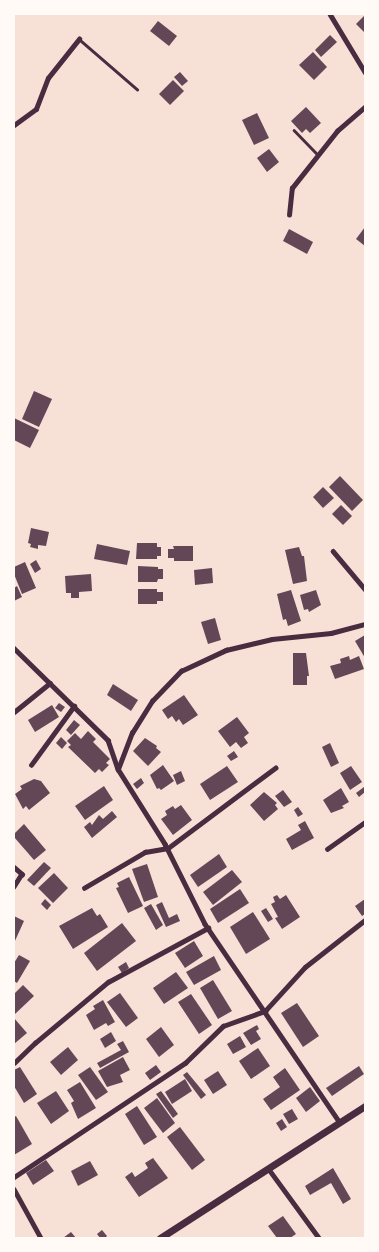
<!DOCTYPE html>
<html>
<head>
<meta charset="utf-8">
<style>
	body { margin:0 }
	#map { position:relative; width:379px; height:1252px; overflow:hidden; background:#f7e1d7; font-family:Georgia,serif }
	div>[style] { position:absolute }
	.building>* { inset:0; background:#644757 }
	.service>* { height:2.5px; margin:-1.25px; padding:0 1.25px; transform-origin:1.25px; border-radius:1.25px; background:#4a2c40 }
	.minor>* { height:4.5px; margin:-2.25px; padding:0 2.25px; transform-origin:2.25px; border-radius:2.25px; background:#4a2c40 }
	.secondary>* { height:7px; margin:-3.5px; padding:0 3.5px; transform-origin:3.5px; border-radius:3.5px; background:#4a2c40 }
	span { translate:-50% -50%; white-space:nowrap; text-align:center; line-height:1.15; -webkit-text-stroke:5px #fffaf5; paint-order:stroke }
	.frame { position:absolute; inset:0; border:15px solid #fffaf5; pointer-events:none }
</style>
</head>
<body>
<div id="map">
	<div class="building">
		<i style="clip-path:polygon(365px 15px,365px 33px,356px 24px)"></i>
		<i style="clip-path:polygon(158px 21px,177px 36px,169px 46px,150px 31px)"></i>
		<i style="clip-path:polygon(330px 35px,337px 42px,321px 57px,315px 50px)"></i>
		<i style="clip-path:polygon(313px 52px,327px 67px,314px 80px,299px 65px)"></i>
		<i style="clip-path:polygon(180px 72px,188px 81px,182px 86px,174px 77px)"></i>
		<i style="clip-path:polygon(173px 80px,184px 91px,170px 105px,159px 94px)"></i>
		<i style="clip-path:polygon(306px 107px,321px 123px,310px 133px,306px 129px,302px 133px,291px 121px)"></i>
		<i style="clip-path:polygon(257px 113px,269px 138px,254px 145px,242px 120px)"></i>
		<i style="clip-path:polygon(269px 149px,279px 162px,267px 172px,257px 158px)"></i>
		<i style="clip-path:polygon(365px 227px,365px 246px,356px 239px)"></i>
		<i style="clip-path:polygon(289px 229px,313px 242px,307px 254px,283px 241px)"></i>
		<i style="clip-path:polygon(34px 391px,52px 399px,39px 427px,22px 419px)"></i>
		<i style="clip-path:polygon(14px 418px,39px 430px,30px 448px,14px 440px)"></i>
		<i style="clip-path:polygon(340px 476px,363px 500px,352px 511px,329px 487px)"></i>
		<i style="clip-path:polygon(323px 487px,334px 498px,323px 508px,313px 497px)"></i>
		<i style="clip-path:polygon(341px 505px,352px 516px,343px 525px,332px 514px)"></i>
		<i style="clip-path:polygon(31px 528px,49px 532px,46px 546px,38px 545px,38px 549px,30px 547px,31px 544px,28px 543px)"></i>
		<i style="clip-path:polygon(137px 543px,157px 543px,157px 547px,161px 547px,161px 556px,157px 556px,157px 559px,136px 559px)"></i>
		<i style="clip-path:polygon(97px 544px,130px 551px,127px 565px,94px 559px)"></i>
		<i style="clip-path:polygon(173px 546px,193px 546px,193px 561px,174px 561px,174px 558px,168px 558px,168px 549px,174px 549px)"></i>
		<i style="clip-path:polygon(299px 547px,302px 556px,304px 556px,307px 581px,293px 584px,285px 550px)"></i>
		<i style="clip-path:polygon(36px 560px,41px 569px,35px 573px,30px 564px)"></i>
		<i style="clip-path:polygon(25px 562px,36px 588px,22px 594px,14px 574px,14px 567px)"></i>
		<i style="clip-path:polygon(138px 566px,158px 567px,158px 569px,163px 569px,163px 579px,158px 579px,157px 582px,138px 582px)"></i>
		<i style="clip-path:polygon(212px 568px,213px 583px,195px 585px,194px 570px)"></i>
		<i style="clip-path:polygon(91px 574px,92px 591px,79px 592px,79px 598px,71px 598px,71px 593px,66px 593px,65px 576px)"></i>
		<i style="clip-path:polygon(17px 586px,22px 597px,14px 601px,14px 588px)"></i>
		<i style="clip-path:polygon(138px 589px,157px 589px,157px 592px,163px 592px,163px 601px,157px 601px,157px 604px,138px 604px)"></i>
		<i style="clip-path:polygon(291px 590px,301px 621px,288px 626px,286px 619px,283px 620px,277px 594px)"></i>
		<i style="clip-path:polygon(316px 590px,321px 605px,309px 612px,308px 609px,304px 610px,300px 595px)"></i>
		<i style="clip-path:polygon(215px 618px,221px 640px,208px 644px,201px 622px)"></i>
		<i style="clip-path:polygon(365px 635px,365px 658px,355px 641px)"></i>
		<i style="clip-path:polygon(293px 653px,306px 653px,309px 676px,307px 676px,307px 685px,293px 685px)"></i>
		<i style="clip-path:polygon(349px 656px,350px 660px,359px 656px,364px 669px,335px 679px,330px 666px,341px 663px,340px 659px)"></i>
		<i style="clip-path:polygon(113px 684px,138px 700px,131px 711px,107px 695px)"></i>
		<i style="clip-path:polygon(184px 695px,198px 715px,183px 725px,179px 719px,176px 722px,172px 716px,168px 719px,162px 710px)"></i>
		<i style="clip-path:polygon(59px 703px,65px 707px,61px 712px,55px 708px)"></i>
		<i style="clip-path:polygon(52px 705px,59px 717px,35px 732px,28px 720px)"></i>
		<i style="clip-path:polygon(237px 717px,249px 733px,244px 737px,248px 743px,241px 748px,236px 742px,230px 747px,218px 731px)"></i>
		<i style="clip-path:polygon(74px 720px,80px 725px,71px 735px,66px 730px)"></i>
		<i style="clip-path:polygon(88px 731px,96px 739px,93px 742px,110px 759px,106px 763px,109px 765px,102px 772px,99px 769px,95px 773px,68px 747px,71px 745px,67px 741px,75px 733px,81px 739px)"></i>
		<i style="clip-path:polygon(61px 737px,67px 743px,62px 749px,56px 743px)"></i>
		<i style="clip-path:polygon(145px 738px,157px 746px,156px 748px,161px 752px,148px 766px,133px 751px)"></i>
		<i style="clip-path:polygon(330px 743px,339px 763px,331px 767px,322px 747px)"></i>
		<i style="clip-path:polygon(234px 751px,238px 757px,231px 761px,227px 756px)"></i>
		<i style="clip-path:polygon(163px 765px,174px 781px,161px 790px,159px 788px,157px 789px,150px 775px)"></i>
		<i style="clip-path:polygon(227px 766px,238px 782px,210px 800px,200px 784px)"></i>
		<i style="clip-path:polygon(351px 766px,362px 782px,350px 790px,340px 773px)"></i>
		<i style="clip-path:polygon(181px 771px,185px 781px,177px 785px,173px 775px)"></i>
		<i style="clip-path:polygon(141px 778px,144px 783px,137px 789px,133px 784px)"></i>
		<i style="clip-path:polygon(34px 779px,41px 781px,50px 793px,29px 810px,26px 806px,23px 809px,15px 794px,22px 789px,20px 786px)"></i>
		<i style="clip-path:polygon(104px 786px,113px 800px,85px 820px,75px 806px)"></i>
		<i style="clip-path:polygon(364px 787px,365px 792px,359px 797px,356px 793px)"></i>
		<i style="clip-path:polygon(341px 788px,349px 802px,342px 806px,344px 808px,331px 813px,323px 800px)"></i>
		<i style="clip-path:polygon(283px 790px,292px 802px,284px 807px,275px 796px)"></i>
		<i style="clip-path:polygon(264px 792px,277px 803px,275px 805px,278px 809px,264px 821px,250px 805px)"></i>
		<i style="clip-path:polygon(181px 805px,192px 820px,173px 835px,161px 819px,167px 815px,165px 811px,173px 806px,175px 809px)"></i>
		<i style="clip-path:polygon(298px 807px,303px 814px,298px 817px,294px 810px)"></i>
		<i style="clip-path:polygon(112px 811px,117px 817px,92px 838px,84px 827px,90px 822px,92px 825px,99px 815px,103px 819px)"></i>
		<i style="clip-path:polygon(305px 821px,314px 838px,292px 850px,286px 839px,301px 830px,298px 825px)"></i>
		<i style="clip-path:polygon(24px 824px,46px 850px,34px 860px,14px 837px,14px 834px)"></i>
		<i style="clip-path:polygon(219px 854px,227px 867px,198px 887px,190px 875px)"></i>
		<i style="clip-path:polygon(44px 862px,51px 868px,34px 886px,27px 880px)"></i>
		<i style="clip-path:polygon(147px 864px,158px 897px,144px 902px,132px 869px)"></i>
		<i style="clip-path:polygon(232px 870px,242px 882px,213px 905px,203px 892px)"></i>
		<i style="clip-path:polygon(54px 873px,68px 888px,53px 903px,38px 888px)"></i>
		<i style="clip-path:polygon(129px 877px,143px 906px,128px 913px,116px 888px,119px 887px,117px 883px)"></i>
		<i style="clip-path:polygon(240px 889px,249px 903px,218px 923px,210px 909px)"></i>
		<i style="clip-path:polygon(277px 895px,280px 899px,286px 895px,300px 917px,282px 929px,275px 918px,278px 917px,271px 904px,275px 902px,273px 897px)"></i>
		<i style="clip-path:polygon(45px 899px,51px 905px,47px 910px,41px 904px)"></i>
		<i style="clip-path:polygon(365px 899px,365px 914px,362px 916px,355px 906px)"></i>
		<i style="clip-path:polygon(162px 902px,169px 918px,177px 914px,180px 921px,166px 927px,156px 905px)"></i>
		<i style="clip-path:polygon(151px 904px,163px 925px,156px 930px,144px 908px)"></i>
		<i style="clip-path:polygon(92px 908px,97px 916px,100px 914px,108px 927px,73px 949px,59px 926px)"></i>
		<i style="clip-path:polygon(266px 908px,273px 919px,268px 922px,261px 911px)"></i>
		<i style="clip-path:polygon(253px 912px,270px 939px,246px 954px,230px 927px)"></i>
		<i style="clip-path:polygon(14px 916px,24px 921px,14px 943px)"></i>
		<i style="clip-path:polygon(122px 923px,136px 941px,97px 971px,84px 953px)"></i>
		<i style="clip-path:polygon(194px 941px,203px 956px,185px 968px,175px 953px)"></i>
		<i style="clip-path:polygon(19px 955px,30px 961px,17px 983px,14px 981px,14px 963px)"></i>
		<i style="clip-path:polygon(214px 956px,221px 970px,194px 985px,186px 972px)"></i>
		<i style="clip-path:polygon(126px 962px,129px 968px,122px 973px,118px 967px)"></i>
		<i style="clip-path:polygon(176px 972px,188px 988px,164px 1004px,153px 988px)"></i>
		<i style="clip-path:polygon(213px 980px,232px 1011px,218px 1019px,200px 988px)"></i>
		<i style="clip-path:polygon(23px 985px,34px 996px,15px 1014px,14px 994px)"></i>
		<i style="clip-path:polygon(120px 993px,138px 1018px,126px 1027px,107px 1002px)"></i>
		<i style="clip-path:polygon(191px 994px,212px 1025px,199px 1034px,178px 1002px)"></i>
		<i style="clip-path:polygon(103px 1000px,115px 1022px,108px 1026px,106px 1023px,94px 1030px,86px 1015px,95px 1009px,93px 1006px)"></i>
		<i style="clip-path:polygon(297px 1003px,319px 1036px,303px 1047px,281px 1013px)"></i>
		<i style="clip-path:polygon(14px 1018px,27px 1033px,14px 1044px)"></i>
		<i style="clip-path:polygon(257px 1025px,259px 1029px,256px 1031px,261px 1039px,251px 1045px,243px 1033px)"></i>
		<i style="clip-path:polygon(161px 1027px,174px 1045px,159px 1057px,146px 1039px)"></i>
		<i style="clip-path:polygon(111px 1032px,116px 1041px,105px 1048px,100px 1039px)"></i>
		<i style="clip-path:polygon(240px 1036px,246px 1047px,233px 1054px,227px 1044px)"></i>
		<i style="clip-path:polygon(123px 1041px,129px 1052px,100px 1068px,97px 1063px,121px 1050px,117px 1044px)"></i>
		<i style="clip-path:polygon(68px 1047px,78px 1060px,61px 1075px,50px 1062px)"></i>
		<i style="clip-path:polygon(258px 1048px,270px 1066px,251px 1079px,239px 1061px)"></i>
		<i style="clip-path:polygon(123px 1057px,130px 1070px,120px 1075px,123px 1082px,107px 1087px,98px 1071px)"></i>
		<i style="clip-path:polygon(156px 1065px,161px 1072px,150px 1080px,145px 1073px)"></i>
		<i style="clip-path:polygon(359px 1066px,364px 1074px,332px 1096px,326px 1088px)"></i>
		<i style="clip-path:polygon(20px 1067px,37px 1094px,24px 1103px,14px 1086px,14px 1070px)"></i>
		<i style="clip-path:polygon(90px 1067px,108px 1092px,96px 1100px,78px 1075px)"></i>
		<i style="clip-path:polygon(285px 1068px,300px 1090px,271px 1110px,263px 1099px,280px 1087px,273px 1077px)"></i>
		<i style="clip-path:polygon(218px 1071px,227px 1085px,213px 1094px,204px 1080px)"></i>
		<i style="clip-path:polygon(187px 1072px,206px 1095px,201px 1099px,183px 1075px)"></i>
		<i style="clip-path:polygon(185px 1079px,192px 1091px,172px 1104px,165px 1092px)"></i>
		<i style="clip-path:polygon(80px 1082px,96px 1108px,78px 1119px,71px 1103px,74px 1101px,67px 1090px)"></i>
		<i style="clip-path:polygon(310px 1087px,320px 1101px,306px 1112px,296px 1098px)"></i>
		<i style="clip-path:polygon(56px 1091px,69px 1111px,51px 1124px,37px 1103px)"></i>
		<i style="clip-path:polygon(161px 1091px,178px 1114px,173px 1118px,156px 1094px)"></i>
		<i style="clip-path:polygon(157px 1098px,175px 1123px,163px 1133px,144px 1108px)"></i>
		<i style="clip-path:polygon(137px 1106px,157px 1137px,144px 1145px,125px 1114px)"></i>
		<i style="clip-path:polygon(292px 1109px,298px 1119px,289px 1124px,283px 1114px)"></i>
		<i style="clip-path:polygon(16px 1116px,32px 1144px,14px 1155px,14px 1117px)"></i>
		<i style="clip-path:polygon(282px 1119px,287px 1127px,281px 1131px,276px 1123px)"></i>
		<i style="clip-path:polygon(180px 1127px,205px 1160px,192px 1170px,167px 1137px)"></i>
		<i style="clip-path:polygon(153px 1158px,168px 1178px,139px 1197px,125px 1177px,132px 1172px,135px 1177px,148px 1168px,145px 1163px)"></i>
		<i style="clip-path:polygon(46px 1160px,54px 1171px,33px 1185px,26px 1173px)"></i>
		<i style="clip-path:polygon(90px 1161px,98px 1175px,78px 1186px,71px 1171px)"></i>
		<i style="clip-path:polygon(333px 1168px,351px 1199px,343px 1204px,331px 1183px,310px 1195px,305px 1186px)"></i>
		<i style="clip-path:polygon(283px 1216px,296px 1234px,290px 1238px,277px 1238px,268px 1226px)"></i>
		<i style="clip-path:polygon(102px 1230px,107px 1236px,105px 1238px,100px 1238px,97px 1234px)"></i>
		<i style="clip-path:polygon(71px 1232px,76px 1238px,63px 1238px)"></i>
	</div>
	<div class="service">
		<i style="left:79px;top:39px;width:77px;rotate:40.8deg"></i>
		<i style="left:294px;top:130px;width:33px;rotate:46deg"></i>
	</div>
	<div class="minor">
		<i style="left:330px;top:14px;width:68px;rotate:58.9deg"></i>
		<i style="left:14px;top:125px;width:27px;rotate:-36deg"></i>
		<i style="left:36px;top:109px;width:33px;rotate:-69deg"></i>
		<i style="left:48px;top:78px;width:50px;rotate:-51.5deg"></i>
		<i style="left:289px;top:215px;width:27px;rotate:-84deg"></i>
		<i style="left:292px;top:188px;width:73px;rotate:-51.7deg"></i>
		<i style="left:337px;top:131px;width:37px;rotate:-41deg"></i>
		<i style="left:333px;top:551px;width:50px;rotate:49.9deg"></i>
		<i style="left:14px;top:648px;width:132px;rotate:44.4deg"></i>
		<i style="left:108px;top:740px;width:31px;rotate:71deg"></i>
		<i style="left:118px;top:769px;width:89px;rotate:57.9deg"></i>
		<i style="left:165px;top:844px;width:89px;rotate:63.4deg"></i>
		<i style="left:205px;top:924px;width:240px;rotate:55.8deg"></i>
		<i style="left:14px;top:712px;width:46px;rotate:-38.9deg"></i>
		<i style="left:31px;top:765px;width:73px;rotate:-53.9deg"></i>
		<i style="left:118px;top:769px;width:39px;rotate:-69deg"></i>
		<i style="left:132px;top:733px;width:38px;rotate:-58deg"></i>
		<i style="left:152px;top:701px;width:42px;rotate:-46deg"></i>
		<i style="left:181px;top:671px;width:50px;rotate:-25deg"></i>
		<i style="left:226px;top:650px;width:47px;rotate:-13.4deg"></i>
		<i style="left:272px;top:639px;width:59px;rotate:-5.8deg"></i>
		<i style="left:331px;top:633px;width:35px;rotate:-15deg"></i>
		<i style="left:327px;top:849px;width:47px;rotate:-35.4deg"></i>
		<i style="left:14px;top:867px;width:11px;rotate:41deg"></i>
		<i style="left:22px;top:874px;width:15px;rotate:122deg"></i>
		<i style="left:84px;top:888px;width:71px;rotate:-30.5deg"></i>
		<i style="left:145px;top:852px;width:23px;rotate:-10deg"></i>
		<i style="left:168px;top:848px;width:134px;rotate:-36.8deg"></i>
		<i style="left:14px;top:1063px;width:29px;rotate:-44deg"></i>
		<i style="left:35px;top:1043px;width:95px;rotate:-39.9deg"></i>
		<i style="left:108px;top:982px;width:114px;rotate:-28.4deg"></i>
		<i style="left:268px;top:1168px;width:87px;rotate:53.9deg"></i>
		<i style="left:14px;top:1177px;width:206px;rotate:-33.7deg"></i>
		<i style="left:185px;top:1063px;width:53px;rotate:-44.2deg"></i>
		<i style="left:223px;top:1026px;width:45px;rotate:-19.7deg"></i>
		<i style="left:265px;top:1011px;width:59px;rotate:-47.7deg"></i>
		<i style="left:305px;top:967px;width:76px;rotate:-38.1deg"></i>
		<i style="left:14px;top:1189px;width:56px;rotate:61.1deg"></i>
	</div>
	<div class="secondary">
		<i style="left:160px;top:1238px;width:244px;rotate:-32.8deg"></i>
	</div>
	<div class="frame"></div>
</div>
</body>
</html>
